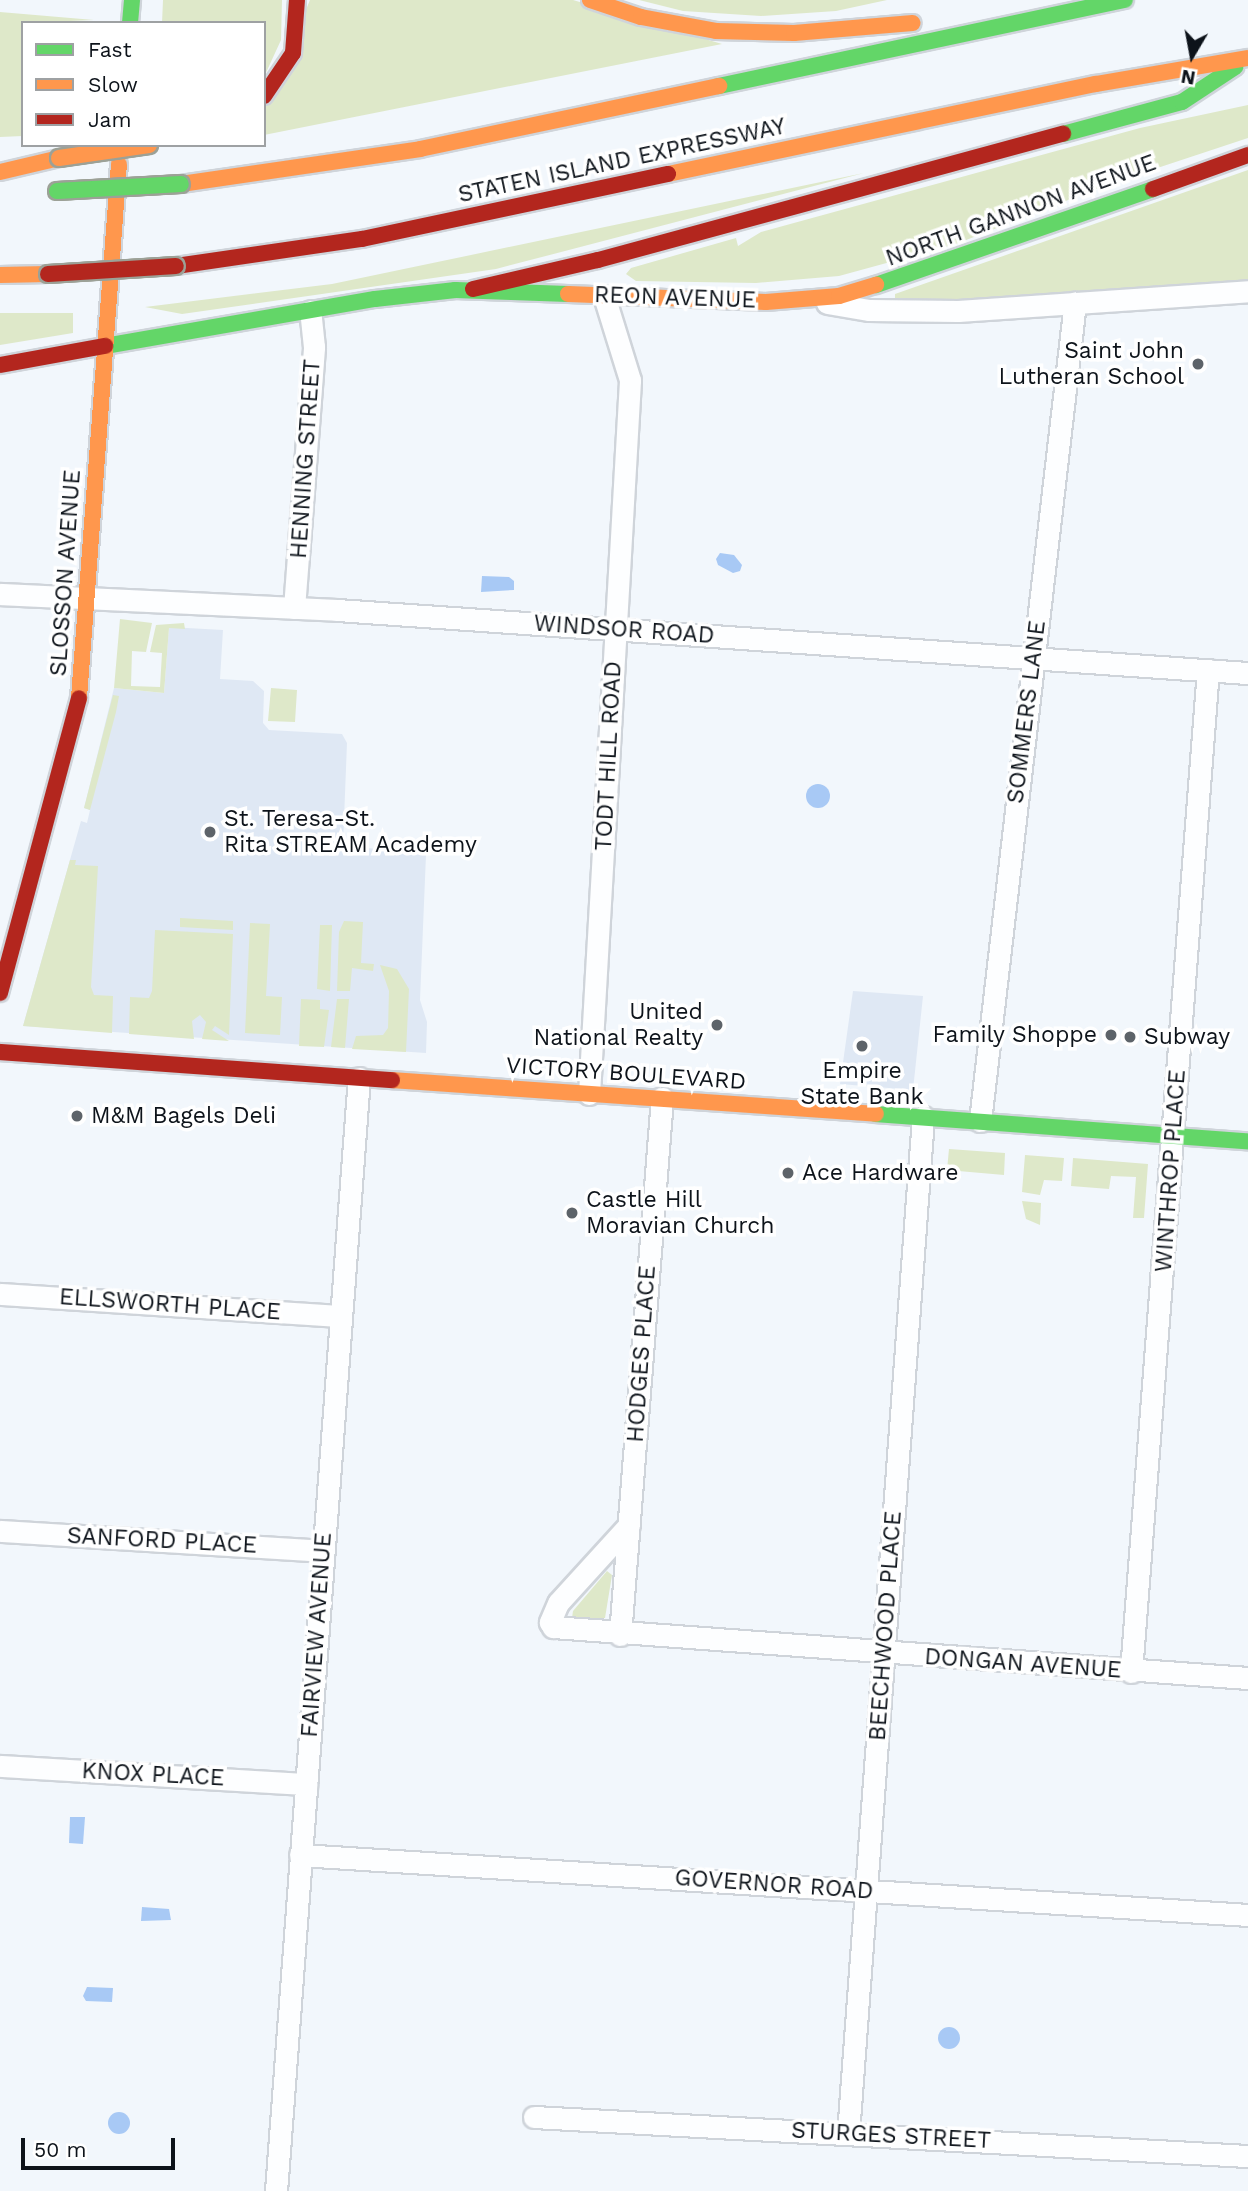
<!DOCTYPE html>
<html>
<head>
<meta charset="utf-8">
<style>
	body { margin:0 }
	#map { position:relative; width:1248px; height:2191px; overflow:hidden; background:#f2f7fc; font-family:"Work Sans",sans-serif }
	div>[style] { position:absolute }
	.built>* { inset:0; background:#dfe8f4 }
	.green>* { inset:0; background:#dee8c9 }
	.water>* { inset:0; background:#a8c9f5 }
	.round { border-radius:50% }
	.roads { filter:drop-shadow(2px 0 #cfd4da) drop-shadow(-2px 0 #cfd4da) drop-shadow(0 2px #cfd4da) drop-shadow(0 -2px #cfd4da) }
	.street>* { height:21px; margin:-10.5px; padding:0 10.5px; transform-origin:10.5px; border-radius:10.5px; background:#fdfeff }
	.fast>* { height:16px; margin:-8px; padding:0 8px; transform-origin:8px; border-radius:8px; background:#63d668 }
	.slow>* { height:16px; margin:-8px; padding:0 8px; transform-origin:8px; border-radius:8px; background:#ff974d }
	.jam>* { height:16px; margin:-8px; padding:0 8px; transform-origin:8px; border-radius:8px; background:#b3261e }
	.bridges { filter:drop-shadow(2px 0 #9ca197) drop-shadow(-2px 0 #9ca197) drop-shadow(0 2px #9ca197) drop-shadow(0 -2px #9ca197) }
	.fast-bridge>* { height:16px; margin:-8px; padding:0 8px; transform-origin:8px; border-radius:8px; background:#63d668 }
	.slow-bridge>* { height:16px; margin:-8px; padding:0 8px; transform-origin:8px; border-radius:8px; background:#ff974d }
	.jam-bridge>* { height:16px; margin:-8px; padding:0 8px; transform-origin:8px; border-radius:8px; background:#b3261e }
	.dots>* { width:19px; height:19px; translate:-50% -50%; box-sizing:border-box; border:4px solid #fff; border-radius:50% }
	span { translate:-50% -50%; white-space:nowrap; text-align:center; line-height:1.15; -webkit-text-stroke:7px #fff; paint-order:stroke }
	.street-label { font-size:23px; color:#0d131a }
	.poi-label { font-size:23px; color:#0d131a }
	.right { translate:-100% -50%; text-align:right }
	.left { translate:0 -50%; text-align:left }
	.legend { position:absolute; left:21px; top:21px; width:245px; height:126px; box-sizing:border-box; background:#fff; border:2px solid #9ea1a3; margin:0; padding:9px 12px; list-style:none; font-size:21px; color:#0d131a }
	.legend li { display:flex; align-items:center; gap:14px; height:35px }
	.legend b { width:35px; border:2px solid #9ea1a3 }
	.north { position:absolute; left:1157px; top:21px; width:70px; height:70px; -webkit-text-stroke:5px #fff; paint-order:stroke; rotate:190deg; font-size:19px; font-weight:700; line-height:28px; text-align:center; color:#0d131a }
	.north::after { content:''; display:block; margin:auto; width:24px; height:32px; background:#0d131a; clip-path:polygon(50% 0,100% 100%,50% 72%,0 100%) }
	.scale { position:absolute; left:21px; top:2138px; width:154px; height:32px; box-sizing:border-box; border:4px solid #0d131a; border-top:0; padding-left:9px; font-size:21px; line-height:24px; white-space:nowrap; color:#0d131a; -webkit-text-stroke:5px #fff; paint-order:stroke }
</style>
</head>
<body>
<div id="map">
	<div class="built">
		<i style="clip-path:polygon(169px 627px,223px 630px,220px 679px,253px 681px,264px 691px,263px 723px,269px 730px,342px 734px,347px 743px,343px 845px,426px 855px,420px 1000px,427px 1022px,426px 1053px,23px 1026px,81px 821px,87px 823px,90px 810px,84px 808px,114px 688px,164px 693px)"></i>
		<i style="clip-path:polygon(853px 991px,923px 996px,913px 1090px,840px 1084px)"></i>
	</div>
	<div class="green">
		<i style="clip-path:polygon(163px 0,282px 0,281px 40px,264px 77px,264px 23px,162px 23px)"></i>
		<i style="clip-path:polygon(310px 0,573px 0,722px 44px,264px 135px,264px 111px)"></i>
		<i style="clip-path:polygon(639px 0,887px 0,836px 11px,761px 16px,683px 11px)"></i>
		<i style="clip-path:polygon(0 12px,94px 20px,23px 23px,23px 136px,0 137px)"></i>
		<i style="clip-path:polygon(1248px 105px,1248px 138px,1109px 184px,956px 244px,839px 276px,756px 283px,636px 281px,626px 274px,631px 268px,736px 238px,738px 246px,761px 232px,1140px 128px)"></i>
		<i style="clip-path:polygon(1248px 170px,1248px 280px,944px 304px,895px 300px,895px 294px)"></i>
		<i style="clip-path:polygon(864px 173px,496px 269px,182px 314px,145px 307px,332px 284px)"></i>
		<i style="clip-path:polygon(0 313px,73px 313px,73px 333px,0 345px)"></i>
		<i style="clip-path:polygon(120px 619px,152px 623px,146px 652px,132px 651px,131px 686px,160px 687px,162px 653px,150px 652px,156px 625px,184px 623px,185px 629px,169px 628px,164px 693px,114px 688px)"></i>
		<i style="clip-path:polygon(271px 688px,297px 690px,295px 722px,268px 721px)"></i>
		<i style="clip-path:polygon(113px 695px,119px 696px,116px 712px,90px 810px,84px 808px)"></i>
		<i style="clip-path:polygon(70px 860px,76px 860px,75px 865px,98px 866px,91px 987px,94px 995px,113px 996px,112px 1033px,23px 1026px)"></i>
		<i style="clip-path:polygon(180px 918px,233px 921px,233px 930px,180px 927px)"></i>
		<i style="clip-path:polygon(344px 921px,363px 922px,361px 963px,374px 964px,373px 971px,352px 968px,350px 991px,337px 991px,339px 932px)"></i>
		<i style="clip-path:polygon(250px 923px,270px 924px,266px 996px,282px 997px,280px 1035px,245px 1033px)"></i>
		<i style="clip-path:polygon(320px 925px,332px 925px,330px 991px,317px 989px)"></i>
		<i style="clip-path:polygon(155px 930px,233px 934px,229px 1035px,215px 1026px,212px 1030px,229px 1041px,202px 1039px,206px 1022px,200px 1015px,192px 1021px,194px 1039px,129px 1034px,130px 997px,149px 998px,152px 991px)"></i>
		<i style="clip-path:polygon(380px 965px,397px 969px,409px 989px,406px 1052px,352px 1049px,356px 1036px,383px 1035px,388px 1028px,389px 991px)"></i>
		<i style="clip-path:polygon(301px 999px,320px 1000px,320px 1009px,329px 1010px,324px 1047px,299px 1046px)"></i>
		<i style="clip-path:polygon(337px 999px,349px 999px,345px 1048px,331px 1047px)"></i>
		<i style="clip-path:polygon(949px 1149px,1005px 1153px,1004px 1175px,947px 1170px)"></i>
		<i style="clip-path:polygon(1025px 1155px,1064px 1158px,1062px 1181px,1044px 1180px,1040px 1195px,1022px 1192px)"></i>
		<i style="clip-path:polygon(1073px 1158px,1148px 1164px,1144px 1218px,1133px 1218px,1136px 1177px,1111px 1176px,1109px 1189px,1071px 1186px)"></i>
		<i style="clip-path:polygon(1022px 1201px,1041px 1203px,1040px 1225px,1026px 1219px)"></i>
		<i style="clip-path:polygon(607px 1571px,612px 1575px,605px 1618px,572px 1618px,573px 1611px)"></i>
	</div>
	<div class="water">
		<i style="clip-path:polygon(720px 553px,734px 555px,742px 565px,740px 571px,733px 573px,718px 565px,716px 559px)"></i>
		<i style="clip-path:polygon(482px 576px,509px 577px,514px 581px,514px 590px,481px 592px)"></i>
		<i class="round" style="left:806px;top:784px;width:24px;height:24px"></i>
		<i style="clip-path:polygon(70px 1817px,85px 1817px,83px 1844px,69px 1843px)"></i>
		<i style="clip-path:polygon(142px 1907px,169px 1909px,171px 1920px,141px 1921px)"></i>
		<i style="clip-path:polygon(87px 1987px,113px 1988px,112px 2002px,86px 2001px,83px 1996px)"></i>
		<i class="round" style="left:938px;top:2027px;width:22px;height:22px"></i>
		<i class="round" style="left:108px;top:2112px;width:22px;height:22px"></i>
	</div>
	<div class="roads">
		<div class="street">
			<i style="left:827px;top:303px;width:43px;rotate:9.5deg"></i>
			<i style="left:869px;top:310px;width:89px;rotate:0.6deg"></i>
			<i style="left:958px;top:311px;width:291px;rotate:-3.9deg"></i>
			<i style="left:0;top:594px;width:337px;rotate:2.7deg"></i>
			<i style="left:337px;top:610px;width:913px;rotate:3.96deg"></i>
			<i style="left:294px;top:608px;width:262px;rotate:-85.6deg"></i>
			<i style="left:314px;top:347px;width:36px;rotate:-96deg"></i>
			<i style="left:589px;top:1094px;width:715px;rotate:-86.71deg"></i>
			<i style="left:630px;top:380px;width:88px;rotate:-107.2deg"></i>
			<i style="left:980px;top:1121px;width:824px;rotate:-83.38deg"></i>
			<i style="left:0;top:1294px;width:341px;rotate:3.7deg"></i>
			<i style="left:629px;top:1525px;width:105px;rotate:132.3deg"></i>
			<i style="left:558px;top:1603px;width:21px;rotate:113deg"></i>
			<i style="left:550px;top:1622px;width:6px;rotate:59deg"></i>
			<i style="left:553px;top:1627px;width:697px;rotate:4.2deg"></i>
			<i style="left:0;top:1531px;width:324px;rotate:3.5deg"></i>
			<i style="left:620px;top:1635px;width:539px;rotate:-85.53deg"></i>
			<i style="left:1131px;top:1672px;width:1005px;rotate:-85.61deg"></i>
			<i style="left:0;top:1766px;width:307px;rotate:3.4deg"></i>
			<i style="left:300px;top:1855px;width:950px;rotate:3.62deg"></i>
			<i style="left:534px;top:2117px;width:715px;rotate:3.13deg"></i>
			<i style="left:848px;top:2134px;width:1020px;rotate:-85.78deg"></i>
			<i style="left:276px;top:2191px;width:1116px;rotate:-85.74deg"></i>
		</div>
		<div class="fast">
			<i style="left:130px;top:23px;width:23px;rotate:-85deg"></i>
			<i style="left:719px;top:86px;width:415px;rotate:-12deg"></i>
			<i style="left:1063px;top:134px;width:123px;rotate:-15.1deg"></i>
			<i style="left:1182px;top:102px;width:64px;rotate:-33.4deg"></i>
			<i style="left:876px;top:285px;width:293px;rotate:-19.1deg"></i>
			<i style="left:105px;top:346px;width:274px;rotate:-9.9deg"></i>
			<i style="left:375px;top:299px;width:81px;rotate:-6.4deg"></i>
			<i style="left:455px;top:290px;width:113px;rotate:2deg"></i>
			<i style="left:876px;top:1114px;width:373px;rotate:4.2deg"></i>
		</div>
		<div class="slow">
			<i style="left:590px;top:0;width:54px;rotate:18.4deg"></i>
			<i style="left:641px;top:17px;width:76px;rotate:10.6deg"></i>
			<i style="left:716px;top:31px;width:78px;rotate:1.5deg"></i>
			<i style="left:794px;top:33px;width:119px;rotate:-4.8deg"></i>
			<i style="left:0;top:172px;width:61px;rotate:-13.3deg"></i>
			<i style="left:668px;top:174px;width:437px;rotate:-11.9deg"></i>
			<i style="left:1096px;top:84px;width:154px;rotate:-9.7deg"></i>
			<i style="left:181px;top:184px;width:242px;rotate:-8.3deg"></i>
			<i style="left:420px;top:149px;width:306px;rotate:-11.9deg"></i>
			<i style="left:0;top:275px;width:48px;rotate:-1.2deg"></i>
			<i style="left:568px;top:294px;width:198px;rotate:2.3deg"></i>
			<i style="left:766px;top:302px;width:73px;rotate:-4.7deg"></i>
			<i style="left:839px;top:296px;width:39px;rotate:-17deg"></i>
			<i style="left:79px;top:698px;width:535px;rotate:-85.72deg"></i>
			<i style="left:392px;top:1080px;width:485px;rotate:4deg"></i>
		</div>
		<div class="jam">
			<i style="left:264px;top:96px;width:52px;rotate:-56deg"></i>
			<i style="left:293px;top:53px;width:53px;rotate:-85.7deg"></i>
			<i style="left:1153px;top:189px;width:101px;rotate:-19.7deg"></i>
			<i style="left:176px;top:266px;width:188px;rotate:-8.3deg"></i>
			<i style="left:362px;top:239px;width:313px;rotate:-12deg"></i>
			<i style="left:473px;top:289px;width:128px;rotate:-13.1deg"></i>
			<i style="left:598px;top:260px;width:482px;rotate:-15.2deg"></i>
			<i style="left:0;top:365px;width:107px;rotate:-10.3deg"></i>
			<i style="left:0;top:993px;width:305px;rotate:-75deg"></i>
			<i style="left:0;top:1052px;width:393px;rotate:4.1deg"></i>
		</div>
	</div>
	<div class="bridges">
		<div class="fast-bridge">
			<i style="left:57px;top:191px;width:124px;rotate:-3.2deg"></i>
		</div>
		<div class="slow-bridge">
			<i style="left:59px;top:158px;width:91px;rotate:-8.2deg"></i>
		</div>
		<div class="jam-bridge">
			<i style="left:48px;top:274px;width:128px;rotate:-3.6deg"></i>
		</div>
	</div>
	<div class="dots">
		<i style="left:1198px;top:364px;background:#5d6369"></i>
		<i style="left:210px;top:832px;background:#5d6369"></i>
		<i style="left:717px;top:1025px;background:#5d6369"></i>
		<i style="left:1111px;top:1035px;background:#5d6369"></i>
		<i style="left:1130px;top:1037px;background:#5d6369"></i>
		<i style="left:862px;top:1046px;background:#5d6369"></i>
		<i style="left:77px;top:1116px;background:#5d6369"></i>
		<i style="left:788px;top:1173px;background:#5d6369"></i>
		<i style="left:572px;top:1213px;background:#5d6369"></i>
	</div>
	<div class="street-label">
		<span style="left:622px;top:161px;rotate:-12deg">STATEN ISLAND EXPRESSWAY</span>
		<span style="left:1021px;top:211px;rotate:-20deg">NORTH GANNON AVENUE</span>
		<span style="left:675px;top:298px;rotate:2deg">REON AVENUE</span>
		<span style="left:306px;top:459px;rotate:-86deg">HENNING STREET</span>
		<span style="left:66px;top:573px;rotate:-86deg">SLOSSON AVENUE</span>
		<span style="left:624px;top:630px;rotate:4deg">WINDSOR ROAD</span>
		<span style="left:1027px;top:712px;rotate:-83deg">SOMMERS LANE</span>
		<span style="left:609px;top:756px;rotate:-87deg">TODT HILL ROAD</span>
		<span style="left:626px;top:1074px;rotate:4deg">VICTORY BOULEVARD</span>
		<span style="left:1171px;top:1171px;rotate:-86deg">WINTHROP PLACE</span>
		<span style="left:170px;top:1305px;rotate:4deg">ELLSWORTH PLACE</span>
		<span style="left:642px;top:1354px;rotate:-86deg">HODGES PLACE</span>
		<span style="left:162px;top:1541px;rotate:3deg">SANFORD PLACE</span>
		<span style="left:886px;top:1626px;rotate:-86deg">BEECHWOOD PLACE</span>
		<span style="left:317px;top:1635px;rotate:-86deg">FAIRVIEW AVENUE</span>
		<span style="left:1023px;top:1664px;rotate:4deg">DONGAN AVENUE</span>
		<span style="left:153px;top:1775px;rotate:3deg">KNOX PLACE</span>
		<span style="left:774px;top:1885px;rotate:4deg">GOVERNOR ROAD</span>
		<span style="left:891px;top:2136px;rotate:3deg">STURGES STREET</span>
	</div>
	<div class="poi-label">
		<span class="right" style="left:1184px;top:364px">Saint John<br>Lutheran School</span>
		<span class="left" style="left:224px;top:832px">St. Teresa-St.<br>Rita STREAM Academy</span>
		<span class="right" style="left:703px;top:1025px">United<br>National Realty</span>
		<span class="right" style="left:1097px;top:1035px">Family Shoppe</span>
		<span class="left" style="left:1144px;top:1037px">Subway</span>
		<span style="left:862px;top:1084px">Empire<br>State Bank</span>
		<span class="left" style="left:91px;top:1116px">M&amp;M Bagels Deli</span>
		<span class="left" style="left:802px;top:1173px">Ace Hardware</span>
		<span class="left" style="left:586px;top:1213px">Castle Hill<br>Moravian Church</span>
	</div>
	<ul class="legend">
	<li><b style="height:9px;background:#63d668"></b>Fast</li>
	<li><b style="height:9px;background:#ff974d"></b>Slow</li>
	<li><b style="height:9px;background:#b3261e"></b>Jam</li>
	</ul>
	<div class="north">N</div>
	<div class="scale">50 m</div>
</div>
</body>
</html>
